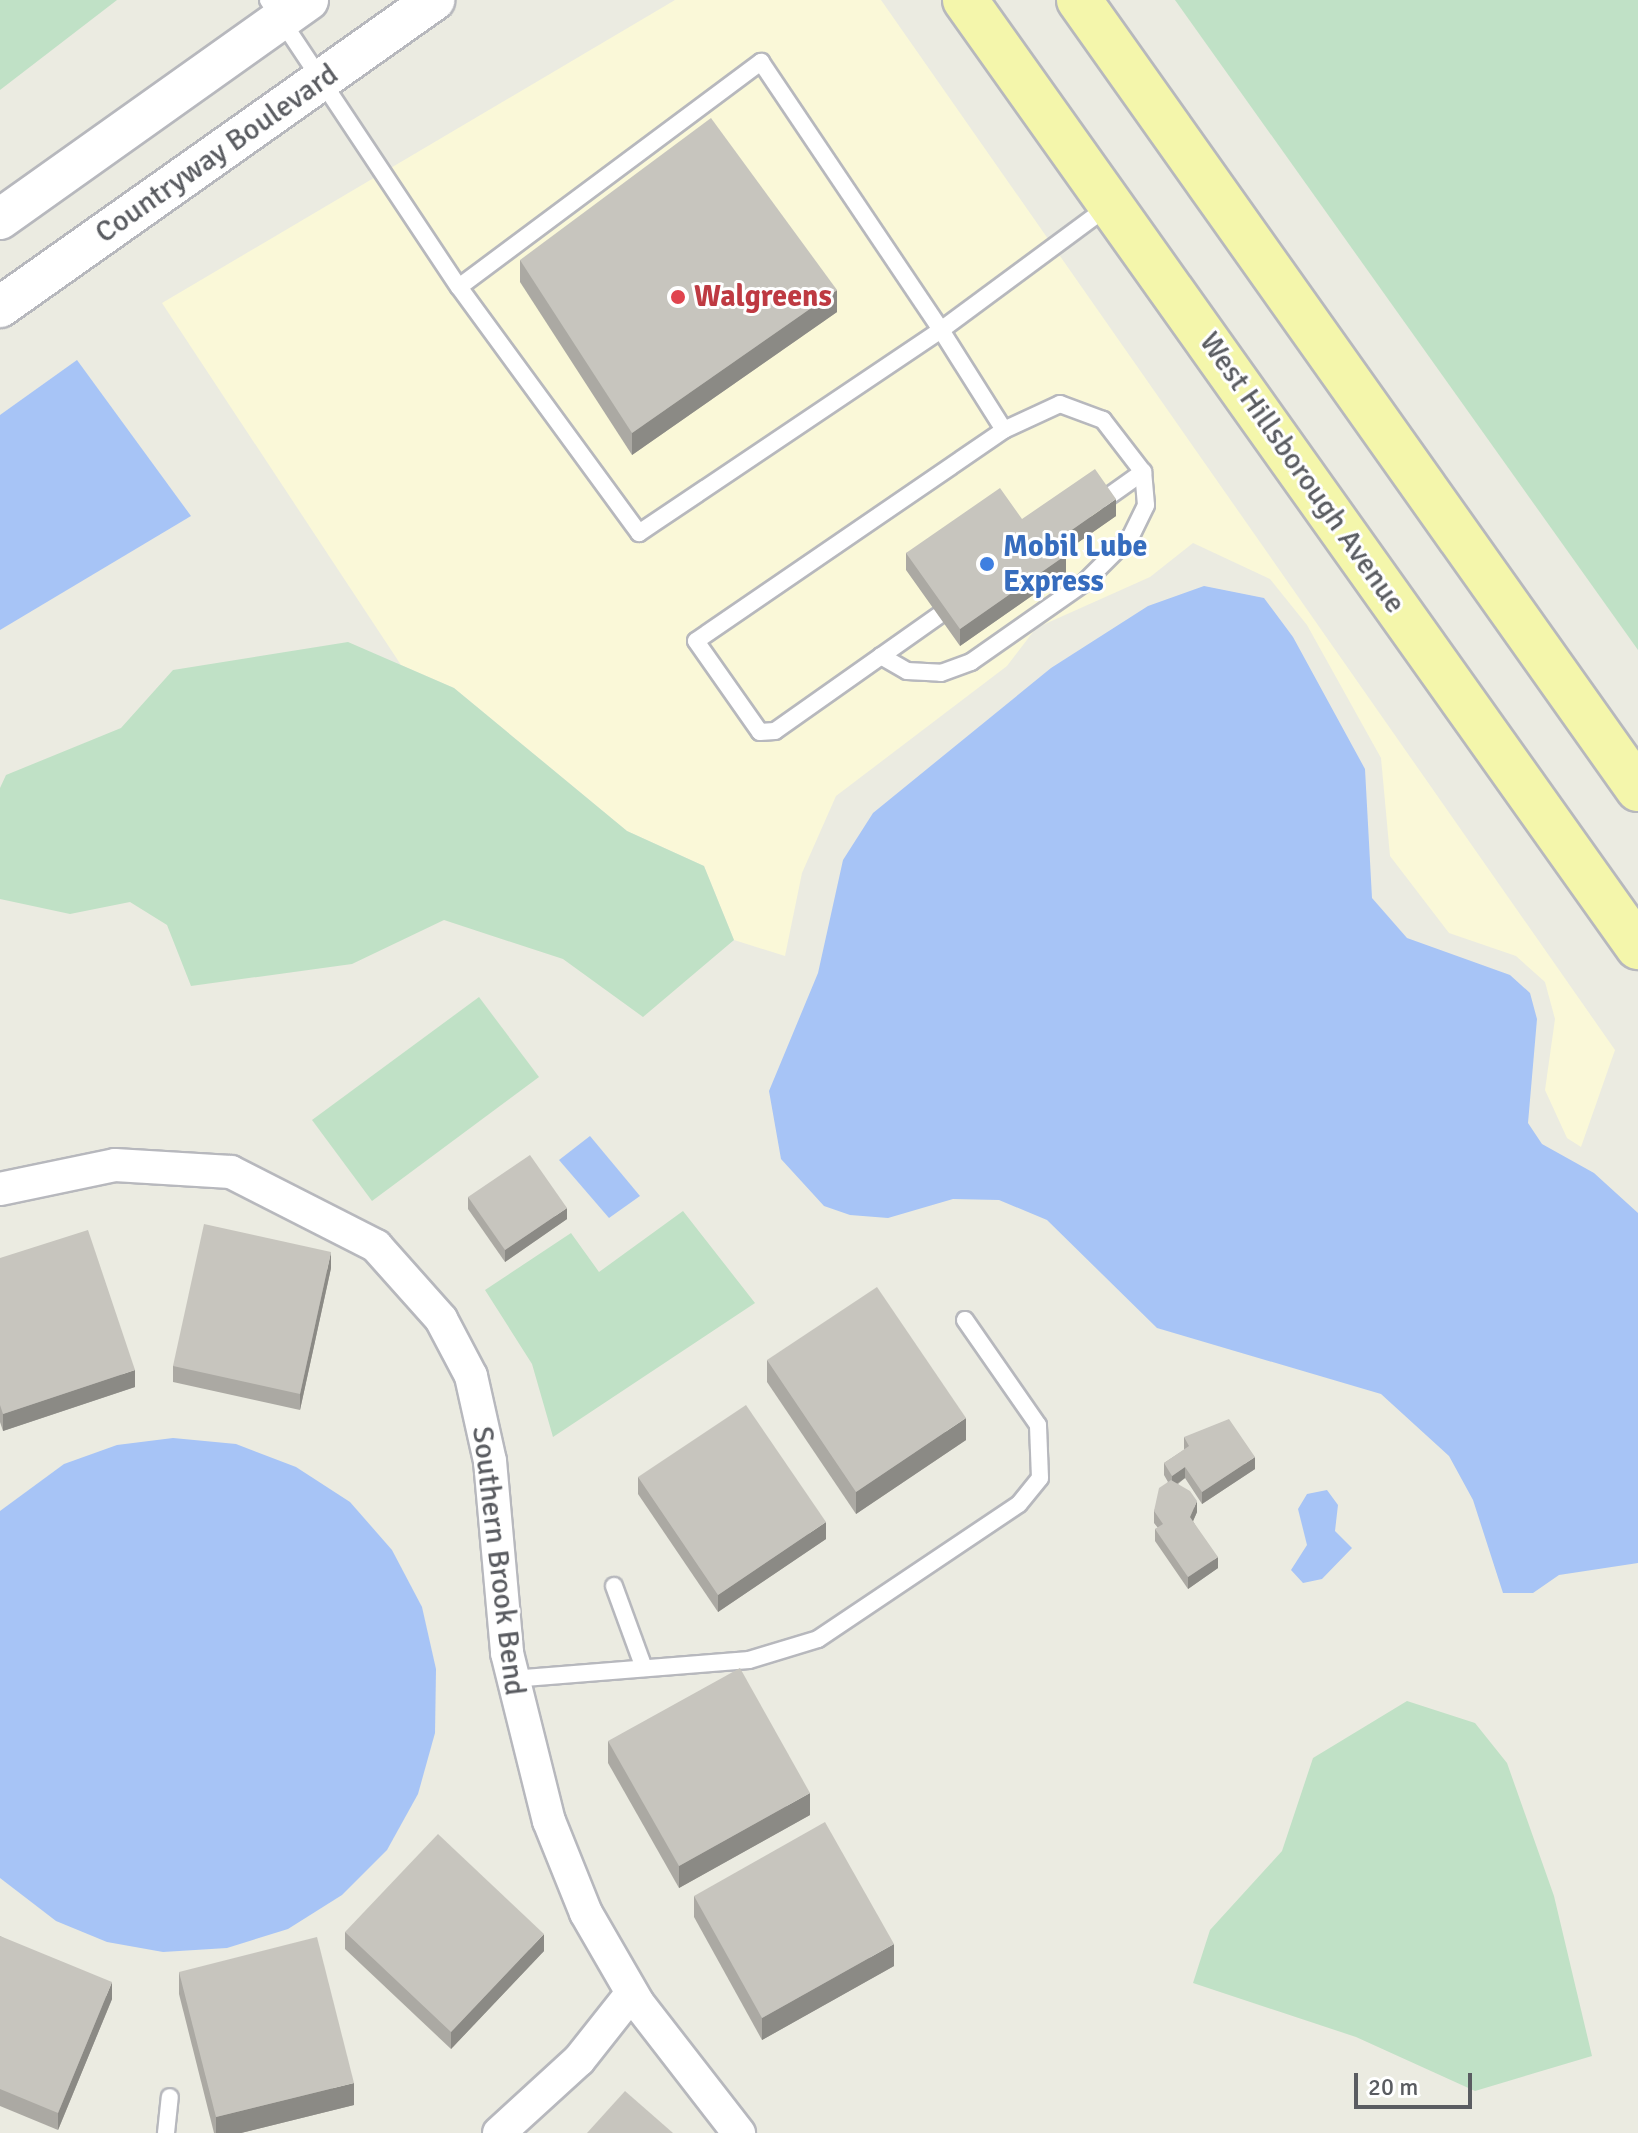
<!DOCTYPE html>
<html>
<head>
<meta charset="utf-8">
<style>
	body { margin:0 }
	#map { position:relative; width:1638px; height:2133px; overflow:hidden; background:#ebebe1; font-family:Signika,sans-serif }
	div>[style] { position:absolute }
	.commercial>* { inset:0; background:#faf8d8 }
	.green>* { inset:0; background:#c0e1c6 }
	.water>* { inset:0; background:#a7c4f6 }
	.roads { filter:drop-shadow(2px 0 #b7b8bd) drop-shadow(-2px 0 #b7b8bd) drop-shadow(0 2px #b7b8bd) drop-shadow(0 -2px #b7b8bd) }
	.service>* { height:16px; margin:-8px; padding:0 8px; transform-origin:8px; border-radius:8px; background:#fff }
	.minor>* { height:32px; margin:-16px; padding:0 16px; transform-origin:16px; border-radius:16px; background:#fff }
	.tertiary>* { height:40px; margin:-20px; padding:0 20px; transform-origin:20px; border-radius:20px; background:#fff }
	.primary>* { height:44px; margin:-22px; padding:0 22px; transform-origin:22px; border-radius:22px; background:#f4f6ab }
	.wall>* { inset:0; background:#aba9a3 }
	.shaded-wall>* { inset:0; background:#8b8a85 }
	.building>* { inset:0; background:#c7c5be }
	.dots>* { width:22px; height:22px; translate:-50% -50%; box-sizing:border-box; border:4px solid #fff; border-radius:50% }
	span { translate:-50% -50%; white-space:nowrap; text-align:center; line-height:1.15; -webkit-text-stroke:6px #fff; paint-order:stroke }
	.street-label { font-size:30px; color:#5a5c61 }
	.health-label { font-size:30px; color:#be3a42; font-weight:700 }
	.left { translate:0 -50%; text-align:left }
	.shop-label { font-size:30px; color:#366cbe; font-weight:700 }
	.scale { position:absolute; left:1354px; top:2073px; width:118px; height:36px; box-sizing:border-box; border:4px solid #5a5c61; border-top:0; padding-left:10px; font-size:24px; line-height:28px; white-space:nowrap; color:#5a5c61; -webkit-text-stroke:6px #fff; paint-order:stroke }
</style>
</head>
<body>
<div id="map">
	<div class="commercial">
		<i style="clip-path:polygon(675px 0,881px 0,1615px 1050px,1581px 1147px,1567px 1138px,1545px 1090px,1555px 1019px,1545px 982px,1516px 956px,1449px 933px,1390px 856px,1381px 758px,1307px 625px,1270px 579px,1193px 543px,1150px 577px,1036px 628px,1007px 666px,836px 796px,802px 873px,785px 956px,734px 940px,704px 866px,627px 831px,454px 688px,401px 665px,162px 303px)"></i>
	</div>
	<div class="green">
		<i style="clip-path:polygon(0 0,117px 0,0 90px)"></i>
		<i style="clip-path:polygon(1175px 0,1638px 0,1638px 650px)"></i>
		<i style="clip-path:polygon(348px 642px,454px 688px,627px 831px,704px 866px,734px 940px,643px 1017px,563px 959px,444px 920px,352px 964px,191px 986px,167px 925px,130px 902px,70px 914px,0 899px,0 788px,6px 775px,121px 728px,173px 670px)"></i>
		<i style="clip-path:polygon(479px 997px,539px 1077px,372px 1201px,312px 1120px)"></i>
		<i style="clip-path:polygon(683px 1211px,755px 1303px,553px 1437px,532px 1364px,485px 1290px,571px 1233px,599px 1272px)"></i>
		<i style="clip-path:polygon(1407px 1701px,1475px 1723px,1507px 1763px,1554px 1896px,1592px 2056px,1475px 2091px,1356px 2037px,1193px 1983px,1210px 1930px,1282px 1851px,1313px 1758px)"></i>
	</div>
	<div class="water">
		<i style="clip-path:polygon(77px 360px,191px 516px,0 630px,0 415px)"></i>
		<i style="clip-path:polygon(1204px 586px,1264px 598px,1293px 637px,1365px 769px,1372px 898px,1407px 938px,1510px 975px,1530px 993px,1537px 1019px,1528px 1123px,1542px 1144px,1594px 1173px,1638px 1213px,1638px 1563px,1559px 1575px,1533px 1593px,1503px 1593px,1473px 1500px,1449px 1456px,1381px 1394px,1157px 1328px,1047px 1220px,999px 1200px,953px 1199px,888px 1218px,850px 1215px,824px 1206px,781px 1159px,769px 1091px,818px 973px,843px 860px,873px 813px,1051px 668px,1148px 606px)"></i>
		<i style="clip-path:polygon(590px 1136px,640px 1196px,609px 1218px,559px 1160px)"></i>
		<i style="clip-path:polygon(173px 1438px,236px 1444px,296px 1467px,350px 1502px,392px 1550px,422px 1607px,436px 1669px,435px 1733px,418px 1794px,387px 1850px,342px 1895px,288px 1929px,227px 1948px,163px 1952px,107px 1942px,56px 1921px,0 1878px,0 1511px,64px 1464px,117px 1445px)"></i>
		<i style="clip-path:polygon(1327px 1490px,1338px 1505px,1335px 1531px,1352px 1548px,1322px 1579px,1303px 1583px,1291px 1570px,1307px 1545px,1298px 1509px,1307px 1494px)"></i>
	</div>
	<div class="roads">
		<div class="service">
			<i style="left:268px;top:0;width:345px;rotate:56.4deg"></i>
			<i style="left:459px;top:287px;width:377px;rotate:-36.7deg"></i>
			<i style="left:761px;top:62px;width:323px;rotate:56.1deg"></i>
			<i style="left:941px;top:330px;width:210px;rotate:-36.5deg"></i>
			<i style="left:459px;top:287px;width:305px;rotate:53.8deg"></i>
			<i style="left:639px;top:533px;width:364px;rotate:-33.9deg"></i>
			<i style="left:941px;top:330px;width:118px;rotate:57.8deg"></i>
			<i style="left:1004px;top:430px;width:373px;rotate:145.6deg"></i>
			<i style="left:696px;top:641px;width:111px;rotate:54.9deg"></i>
			<i style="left:760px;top:732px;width:15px;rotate:-4deg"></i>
			<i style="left:775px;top:731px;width:199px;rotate:-35.2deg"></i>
			<i style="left:1105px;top:499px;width:47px;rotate:-35.4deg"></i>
			<i style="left:881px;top:656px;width:30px;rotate:30deg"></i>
			<i style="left:907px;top:671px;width:34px;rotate:3deg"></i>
			<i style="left:941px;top:673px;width:32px;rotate:-20deg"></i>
			<i style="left:971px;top:662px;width:138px;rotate:-35deg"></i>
			<i style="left:1084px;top:583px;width:66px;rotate:-45deg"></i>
			<i style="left:1131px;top:536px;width:34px;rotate:-64deg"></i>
			<i style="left:1146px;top:505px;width:33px;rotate:-95deg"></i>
			<i style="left:1143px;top:472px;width:66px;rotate:-127.6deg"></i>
			<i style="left:1103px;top:420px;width:46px;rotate:-159.6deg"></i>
			<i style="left:1060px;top:404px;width:62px;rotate:155.1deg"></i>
			<i style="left:614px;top:1586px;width:87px;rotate:69.9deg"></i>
			<i style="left:512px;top:1679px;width:238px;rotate:-4.6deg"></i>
			<i style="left:749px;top:1660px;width:72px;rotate:-16.9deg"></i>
			<i style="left:818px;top:1639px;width:242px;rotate:-33.9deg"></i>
			<i style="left:1019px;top:1504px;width:33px;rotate:-51deg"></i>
			<i style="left:1040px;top:1478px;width:53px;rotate:-92.2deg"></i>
			<i style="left:1038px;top:1425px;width:128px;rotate:-124.8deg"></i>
			<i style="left:166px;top:2133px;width:36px;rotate:-84deg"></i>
		</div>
		<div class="minor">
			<i style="left:0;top:1189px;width:117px;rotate:-11.8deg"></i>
			<i style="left:115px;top:1165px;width:116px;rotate:3.5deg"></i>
			<i style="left:231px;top:1172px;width:163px;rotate:27deg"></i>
			<i style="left:376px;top:1246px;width:98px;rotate:48.3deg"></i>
			<i style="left:441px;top:1319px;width:64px;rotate:62.2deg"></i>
			<i style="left:471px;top:1376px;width:87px;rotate:77.4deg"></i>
			<i style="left:490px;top:1461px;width:193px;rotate:84.9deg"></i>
			<i style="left:507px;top:1653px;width:173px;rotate:76deg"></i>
			<i style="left:549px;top:1821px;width:99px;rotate:68.1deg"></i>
			<i style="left:586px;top:1913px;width:104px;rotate:60deg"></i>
			<i style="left:638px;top:2003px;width:165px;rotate:52.2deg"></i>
			<i style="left:499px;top:2133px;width:108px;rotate:-42.4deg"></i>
			<i style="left:579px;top:2060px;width:85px;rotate:-51.7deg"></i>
		</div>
		<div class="tertiary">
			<i style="left:0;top:219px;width:378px;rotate:-35.4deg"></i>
			<i style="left:0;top:307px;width:532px;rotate:-35.27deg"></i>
		</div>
		<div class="primary">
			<i style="left:965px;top:0;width:1162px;rotate:54.6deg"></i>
			<i style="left:1079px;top:0;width:967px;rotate:54.68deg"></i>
		</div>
	</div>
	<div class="wall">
		<i style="clip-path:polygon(520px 260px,837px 312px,632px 455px,520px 282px)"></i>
		<i style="clip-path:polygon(1116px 516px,1064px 552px,1066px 572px,960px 646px,906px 570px,906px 553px,1022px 519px)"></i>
		<i style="clip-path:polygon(468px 1197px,567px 1219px,505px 1262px,468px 1209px)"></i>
		<i style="clip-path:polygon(0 1258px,135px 1387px,3px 1431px,0 1422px)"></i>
		<i style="clip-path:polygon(331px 1268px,300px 1410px,173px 1382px,173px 1366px)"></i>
		<i style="clip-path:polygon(767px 1360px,966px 1440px,856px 1514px,767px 1382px)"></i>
		<i style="clip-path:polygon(1184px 1437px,1255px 1469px,1202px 1504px,1185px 1478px,1178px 1484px,1197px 1512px,1193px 1521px,1218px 1568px,1188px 1589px,1155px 1541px,1155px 1529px,1158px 1528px,1154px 1523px,1154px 1511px,1168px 1482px,1164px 1475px,1164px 1463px,1184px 1450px)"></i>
		<i style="clip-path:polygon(638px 1477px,826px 1539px,718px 1612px,638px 1494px)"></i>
		<i style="clip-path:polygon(608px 1741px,810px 1815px,679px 1888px,608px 1763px)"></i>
		<i style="clip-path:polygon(694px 1896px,894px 1966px,762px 2040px,694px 1917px)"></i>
		<i style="clip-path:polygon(345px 1932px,544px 1951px,451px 2049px,345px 1949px)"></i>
		<i style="clip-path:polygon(0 1936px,112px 1999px,58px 2130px,0 2106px)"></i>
		<i style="clip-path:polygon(179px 1972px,354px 2105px,241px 2133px,214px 2133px,179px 1994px)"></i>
	</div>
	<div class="shaded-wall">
		<i style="clip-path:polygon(837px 290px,837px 312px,632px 455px,632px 433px)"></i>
		<i style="clip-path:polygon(1116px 499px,1116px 516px,1056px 558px,1056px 541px)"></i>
		<i style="clip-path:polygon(1066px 555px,1066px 572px,960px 646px,960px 629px)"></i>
		<i style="clip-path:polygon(567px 1208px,567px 1219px,505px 1262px,505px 1250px)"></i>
		<i style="clip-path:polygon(331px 1252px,331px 1268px,300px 1410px,300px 1394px)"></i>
		<i style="clip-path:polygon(135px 1370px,135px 1387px,3px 1431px,3px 1414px)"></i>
		<i style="clip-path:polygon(966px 1418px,966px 1440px,856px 1514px,856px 1492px)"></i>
		<i style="clip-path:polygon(1255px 1457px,1255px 1469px,1202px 1504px,1202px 1492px)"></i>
		<i style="clip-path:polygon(1185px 1467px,1185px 1478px,1172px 1487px,1172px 1476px)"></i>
		<i style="clip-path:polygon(1197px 1501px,1197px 1512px,1190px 1528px,1190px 1517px)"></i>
		<i style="clip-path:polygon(826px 1522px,826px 1539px,718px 1612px,718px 1595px)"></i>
		<i style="clip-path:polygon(1218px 1557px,1218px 1568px,1188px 1589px,1188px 1577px)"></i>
		<i style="clip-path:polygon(810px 1793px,810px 1815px,679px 1888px,679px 1866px)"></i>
		<i style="clip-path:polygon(544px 1934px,544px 1951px,451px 2049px,451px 2032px)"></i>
		<i style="clip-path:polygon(894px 1944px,894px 1966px,762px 2040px,762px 2018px)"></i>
		<i style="clip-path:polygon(112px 1982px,112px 1999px,58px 2130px,58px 2113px)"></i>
		<i style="clip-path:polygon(354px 2083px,354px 2105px,241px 2133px,216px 2133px,216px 2117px)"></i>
	</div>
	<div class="building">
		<i style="clip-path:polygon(711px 118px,837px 290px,632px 433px,520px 260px)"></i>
		<i style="clip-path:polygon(1095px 469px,1116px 499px,1056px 541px,1066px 555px,960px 629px,906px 553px,1000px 488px,1022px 519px)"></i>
		<i style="clip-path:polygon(530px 1155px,567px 1208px,505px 1250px,468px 1197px)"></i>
		<i style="clip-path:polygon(204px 1224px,331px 1252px,300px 1394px,173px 1366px)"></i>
		<i style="clip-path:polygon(88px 1230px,135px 1370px,3px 1414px,0 1405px,0 1258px)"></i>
		<i style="clip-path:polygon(877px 1287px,966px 1418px,856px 1492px,767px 1360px)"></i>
		<i style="clip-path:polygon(746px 1405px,826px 1522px,718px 1595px,638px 1477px)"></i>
		<i style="clip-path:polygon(1229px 1419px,1255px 1457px,1202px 1492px,1185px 1467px,1172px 1476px,1164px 1463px,1189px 1446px,1184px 1437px)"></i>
		<i style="clip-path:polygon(1171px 1480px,1190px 1491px,1197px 1501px,1190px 1517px,1218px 1557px,1188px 1577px,1155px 1529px,1163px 1524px,1154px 1511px,1159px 1488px)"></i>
		<i style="clip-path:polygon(740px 1668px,810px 1793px,679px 1866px,608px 1741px)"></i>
		<i style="clip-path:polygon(825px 1822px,894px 1944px,762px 2018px,694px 1896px)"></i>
		<i style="clip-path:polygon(438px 1834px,544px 1934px,451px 2032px,345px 1932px)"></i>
		<i style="clip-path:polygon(0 1936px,112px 1982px,58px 2113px,0 2089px)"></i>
		<i style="clip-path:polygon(317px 1937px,354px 2083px,216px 2117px,179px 1972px)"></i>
		<i style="clip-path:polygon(625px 2091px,673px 2133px,587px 2133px)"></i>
	</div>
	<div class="dots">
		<i style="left:678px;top:297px;background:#e0444e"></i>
		<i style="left:987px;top:564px;background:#3f7fe0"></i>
	</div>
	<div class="street-label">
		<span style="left:217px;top:154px;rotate:-35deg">Countryway Boulevard</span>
		<span style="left:1302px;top:473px;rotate:55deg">West Hillsborough Avenue</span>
		<span style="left:498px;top:1561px;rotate:83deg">Southern Brook Bend</span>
	</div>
	<div class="health-label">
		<span class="left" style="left:694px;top:297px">Walgreens</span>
	</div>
	<div class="shop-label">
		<span class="left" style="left:1003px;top:564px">Mobil Lube<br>Express</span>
	</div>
	<div class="scale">20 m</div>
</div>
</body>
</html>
